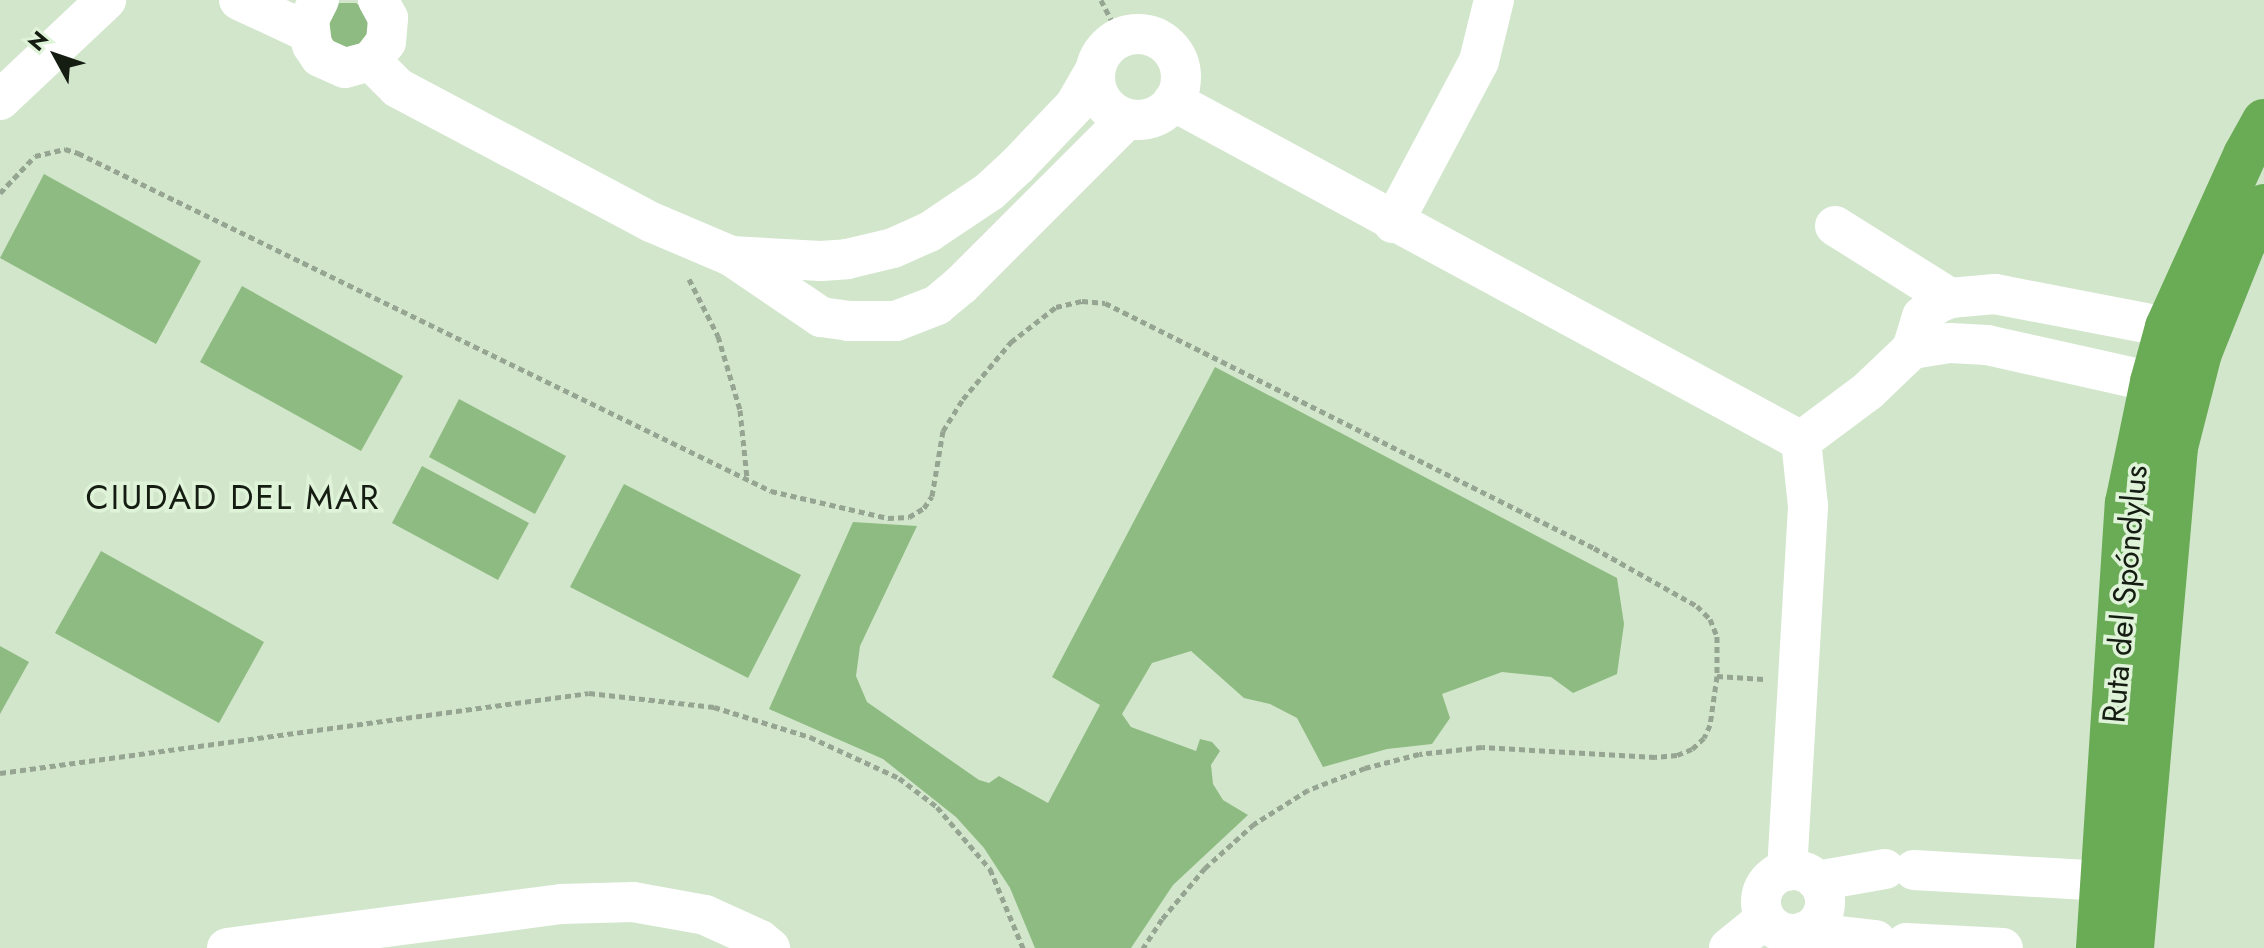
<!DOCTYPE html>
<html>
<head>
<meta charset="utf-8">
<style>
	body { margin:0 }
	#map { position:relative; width:2264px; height:948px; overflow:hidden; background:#d2e6cc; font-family:Jost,sans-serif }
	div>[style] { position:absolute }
	.green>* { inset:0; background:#8ebb81 }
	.path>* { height:5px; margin-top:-2.5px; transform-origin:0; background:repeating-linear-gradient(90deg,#95a591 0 6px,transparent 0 10px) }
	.minor>* { height:40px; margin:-20px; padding:0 20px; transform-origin:20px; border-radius:20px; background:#fff }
	.minor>.ring { margin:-20px; padding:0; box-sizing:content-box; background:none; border:40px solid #fff; border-radius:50% }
	.highway>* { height:44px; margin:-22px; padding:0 22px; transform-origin:22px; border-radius:22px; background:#6aab56 }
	span { translate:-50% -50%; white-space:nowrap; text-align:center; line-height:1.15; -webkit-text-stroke:7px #dff3d9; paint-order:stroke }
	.street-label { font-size:32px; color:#151d13 }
	.neighbourhood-label { font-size:34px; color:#151d13; letter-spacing:2px }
	.north { position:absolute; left:16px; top:16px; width:80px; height:80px; -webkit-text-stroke:6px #dff3d9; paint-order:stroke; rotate:310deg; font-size:22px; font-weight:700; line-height:32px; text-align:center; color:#151d13 }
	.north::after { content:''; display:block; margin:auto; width:28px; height:36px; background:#151d13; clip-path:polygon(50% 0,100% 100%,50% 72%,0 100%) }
</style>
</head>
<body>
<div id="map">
	<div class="green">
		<i style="clip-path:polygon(339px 3px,356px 3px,369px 13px,367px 44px,336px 50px,323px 22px,331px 8px)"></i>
		<i style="clip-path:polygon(44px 174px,201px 261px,156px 344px,0 258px)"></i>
		<i style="clip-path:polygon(242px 286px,403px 376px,361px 451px,200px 362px)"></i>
		<i style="clip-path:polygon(1215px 367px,1617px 578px,1624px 624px,1617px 674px,1573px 693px,1551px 677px,1502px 672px,1442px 694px,1450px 718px,1432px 744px,1387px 749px,1323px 767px,1297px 718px,1270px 704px,1244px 698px,1191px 651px,1152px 663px,1122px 714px,1131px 727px,1196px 751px,1200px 739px,1212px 742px,1220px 751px,1211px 765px,1213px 784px,1223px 800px,1248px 815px,1173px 885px,1131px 948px,1035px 948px,1010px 888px,984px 848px,956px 817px,883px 759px,769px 709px,853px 522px,917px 526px,860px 646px,856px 676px,867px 702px,979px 780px,989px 783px,999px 776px,1048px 803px,1100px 705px,1052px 677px)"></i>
		<i style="clip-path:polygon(459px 399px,566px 456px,535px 514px,429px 457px)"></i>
		<i style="clip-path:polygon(422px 466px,529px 523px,498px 580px,392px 523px)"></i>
		<i style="clip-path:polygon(624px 484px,801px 575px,748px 678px,570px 587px)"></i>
		<i style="clip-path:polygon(101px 551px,264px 642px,219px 723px,55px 633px)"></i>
		<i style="clip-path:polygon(0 646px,29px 662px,0 714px)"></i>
	</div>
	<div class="path">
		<i style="left:1101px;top:0;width:42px;rotate:62.8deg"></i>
		<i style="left:0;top:193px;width:51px;rotate:-46.6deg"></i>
		<i style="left:35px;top:156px;width:31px;rotate:-13deg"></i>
		<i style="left:65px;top:149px;width:14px;rotate:17deg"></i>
		<i style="left:78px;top:153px;width:771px;rotate:26deg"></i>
		<i style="left:771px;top:491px;width:120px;rotate:13deg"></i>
		<i style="left:888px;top:518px;width:21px;rotate:-3deg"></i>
		<i style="left:909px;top:517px;width:17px;rotate:-31deg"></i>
		<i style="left:924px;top:508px;width:14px;rotate:-56deg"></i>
		<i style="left:932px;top:496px;width:66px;rotate:-80.4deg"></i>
		<i style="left:943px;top:431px;width:38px;rotate:-58deg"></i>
		<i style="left:963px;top:399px;width:75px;rotate:-49.9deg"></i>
		<i style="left:1011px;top:342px;width:57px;rotate:-37.9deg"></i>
		<i style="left:1056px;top:307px;width:27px;rotate:-13deg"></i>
		<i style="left:1082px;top:301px;width:23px;rotate:5deg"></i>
		<i style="left:1105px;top:303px;width:547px;rotate:26.61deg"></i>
		<i style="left:1594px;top:548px;width:118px;rotate:29.4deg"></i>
		<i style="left:1697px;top:606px;width:18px;rotate:45deg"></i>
		<i style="left:1710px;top:619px;width:18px;rotate:68deg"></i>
		<i style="left:1717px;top:636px;width:40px;rotate:90deg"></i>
		<i style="left:1717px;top:676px;width:49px;rotate:98.1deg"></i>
		<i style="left:1710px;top:725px;width:14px;rotate:115deg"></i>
		<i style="left:1704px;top:738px;width:16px;rotate:137deg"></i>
		<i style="left:1692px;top:749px;width:16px;rotate:158deg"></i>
		<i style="left:1677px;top:755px;width:22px;rotate:175deg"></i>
		<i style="left:1655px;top:757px;width:173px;rotate:-176.7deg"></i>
		<i style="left:1482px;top:747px;width:63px;rotate:173.7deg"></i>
		<i style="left:1419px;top:754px;width:56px;rotate:165.5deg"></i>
		<i style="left:1365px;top:768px;width:61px;rotate:158.9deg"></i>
		<i style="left:1308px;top:790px;width:64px;rotate:147.8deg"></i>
		<i style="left:1254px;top:824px;width:66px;rotate:138.1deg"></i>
		<i style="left:1205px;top:868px;width:67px;rotate:130.1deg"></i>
		<i style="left:1162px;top:919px;width:35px;rotate:123deg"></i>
		<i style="left:689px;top:279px;width:64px;rotate:63deg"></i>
		<i style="left:718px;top:336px;width:77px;rotate:73.4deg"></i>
		<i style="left:740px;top:410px;width:68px;rotate:84.1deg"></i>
		<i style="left:1717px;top:676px;width:47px;rotate:3.7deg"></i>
		<i style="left:0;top:773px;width:594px;rotate:-7.73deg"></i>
		<i style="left:589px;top:693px;width:126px;rotate:6.4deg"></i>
		<i style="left:714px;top:707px;width:101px;rotate:17.4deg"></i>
		<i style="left:810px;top:737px;width:98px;rotate:24.7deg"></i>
		<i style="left:899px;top:778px;width:48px;rotate:37.3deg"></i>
		<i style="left:937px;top:807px;width:82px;rotate:49.5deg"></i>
		<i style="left:990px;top:869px;width:86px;rotate:67.3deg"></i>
	</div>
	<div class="minor">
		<i style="left:239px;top:0;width:76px;rotate:24.9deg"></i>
		<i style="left:319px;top:0;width:22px;rotate:117deg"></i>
		<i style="left:309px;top:20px;width:25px;rotate:83deg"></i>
		<i style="left:312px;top:45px;width:14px;rotate:56deg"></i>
		<i style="left:320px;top:57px;width:27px;rotate:24deg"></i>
		<i style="left:345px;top:68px;width:27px;rotate:-15deg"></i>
		<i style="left:371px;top:61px;width:24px;rotate:-52deg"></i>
		<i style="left:386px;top:42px;width:24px;rotate:-85deg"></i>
		<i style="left:388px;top:18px;width:21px;rotate:-119deg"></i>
		<i class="ring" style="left:1095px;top:34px;width:46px;height:46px"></i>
		<i style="left:371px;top:61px;width:38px;rotate:45deg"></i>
		<i style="left:398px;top:88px;width:286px;rotate:27.9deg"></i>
		<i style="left:651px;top:222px;width:87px;rotate:23deg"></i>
		<i style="left:731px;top:256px;width:109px;rotate:34.1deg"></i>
		<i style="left:821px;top:317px;width:27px;rotate:8deg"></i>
		<i style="left:848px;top:321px;width:48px"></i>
		<i style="left:896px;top:321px;width:44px;rotate:-21.3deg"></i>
		<i style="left:937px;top:305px;width:31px;rotate:-40deg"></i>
		<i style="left:961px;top:285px;width:235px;rotate:-45deg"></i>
		<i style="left:0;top:100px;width:146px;rotate:-43.3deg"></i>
		<i style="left:1173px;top:101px;width:714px;rotate:28.43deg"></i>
		<i style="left:1801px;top:441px;width:84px;rotate:-36.7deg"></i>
		<i style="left:1868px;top:391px;width:61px;rotate:-43.7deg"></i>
		<i style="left:1912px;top:349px;width:34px;rotate:-73deg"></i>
		<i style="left:1922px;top:317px;width:19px;rotate:-43deg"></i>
		<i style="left:1936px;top:304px;width:15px;rotate:-23deg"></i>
		<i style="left:1950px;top:298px;width:45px;rotate:-5.1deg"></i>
		<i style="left:1995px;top:294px;width:175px;rotate:10.9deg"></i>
		<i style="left:1393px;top:223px;width:183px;rotate:-62deg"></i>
		<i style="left:1479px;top:61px;width:63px;rotate:-76.2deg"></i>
		<i style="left:1835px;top:226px;width:136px;rotate:32.1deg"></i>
		<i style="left:731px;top:256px;width:90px;rotate:3.2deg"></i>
		<i style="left:821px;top:261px;width:26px;rotate:-4deg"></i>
		<i style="left:847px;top:259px;width:47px;rotate:-13.4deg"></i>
		<i style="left:893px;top:248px;width:39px;rotate:-24deg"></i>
		<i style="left:929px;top:232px;width:73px;rotate:-33.9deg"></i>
		<i style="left:990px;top:191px;width:37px;rotate:-43deg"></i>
		<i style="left:1017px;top:166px;width:84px;rotate:-46.4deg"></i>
		<i style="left:1075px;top:105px;width:38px;rotate:-60deg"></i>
		<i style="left:1912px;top:349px;width:38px;rotate:-9deg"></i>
		<i style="left:1950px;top:343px;width:37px;rotate:3deg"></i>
		<i style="left:1987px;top:345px;width:169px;rotate:12.6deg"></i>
		<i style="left:1914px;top:870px;width:190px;rotate:3.3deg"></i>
		<i class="ring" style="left:1761px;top:870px;width:24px;height:24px"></i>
		<i style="left:1787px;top:871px;width:366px;rotate:-86.7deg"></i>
		<i style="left:1808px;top:506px;width:65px;rotate:-96.1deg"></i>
		<i style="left:1817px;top:881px;width:69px;rotate:-10deg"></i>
		<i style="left:1803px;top:932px;width:73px;rotate:6.3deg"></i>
		<i style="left:1906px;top:943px;width:97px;rotate:3deg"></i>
		<i style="left:227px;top:948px;width:337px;rotate:-7.5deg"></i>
		<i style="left:561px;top:904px;width:72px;rotate:-1.6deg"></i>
		<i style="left:633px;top:902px;width:73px;rotate:10.2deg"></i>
		<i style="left:705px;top:915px;width:60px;rotate:24.4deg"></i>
		<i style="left:760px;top:940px;width:13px;rotate:39deg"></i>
		<i style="left:1729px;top:948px;width:46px;rotate:-38.9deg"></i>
	</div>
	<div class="highway">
		<i style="left:2098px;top:948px;width:446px;rotate:-86.3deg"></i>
		<i style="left:2127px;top:503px;width:124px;rotate:-78.3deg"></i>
		<i style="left:2152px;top:382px;width:57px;rotate:-74.7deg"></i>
		<i style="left:2167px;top:327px;width:189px;rotate:-65.6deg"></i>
		<i style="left:2245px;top:155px;width:39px;rotate:-61deg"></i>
		<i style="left:2132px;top:948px;width:503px;rotate:-84.98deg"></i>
		<i style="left:2176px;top:447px;width:97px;rotate:-75.7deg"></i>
		<i style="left:2200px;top:353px;width:118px;rotate:-68.2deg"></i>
		<i style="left:2244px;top:243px;width:42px;rotate:-61.6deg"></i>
	</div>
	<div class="street-label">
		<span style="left:2125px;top:594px;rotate:-85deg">Ruta del Spóndylus</span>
	</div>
	<div class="neighbourhood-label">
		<span style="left:233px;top:498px">CIUDAD DEL MAR</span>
	</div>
	<div class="north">N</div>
</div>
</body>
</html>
